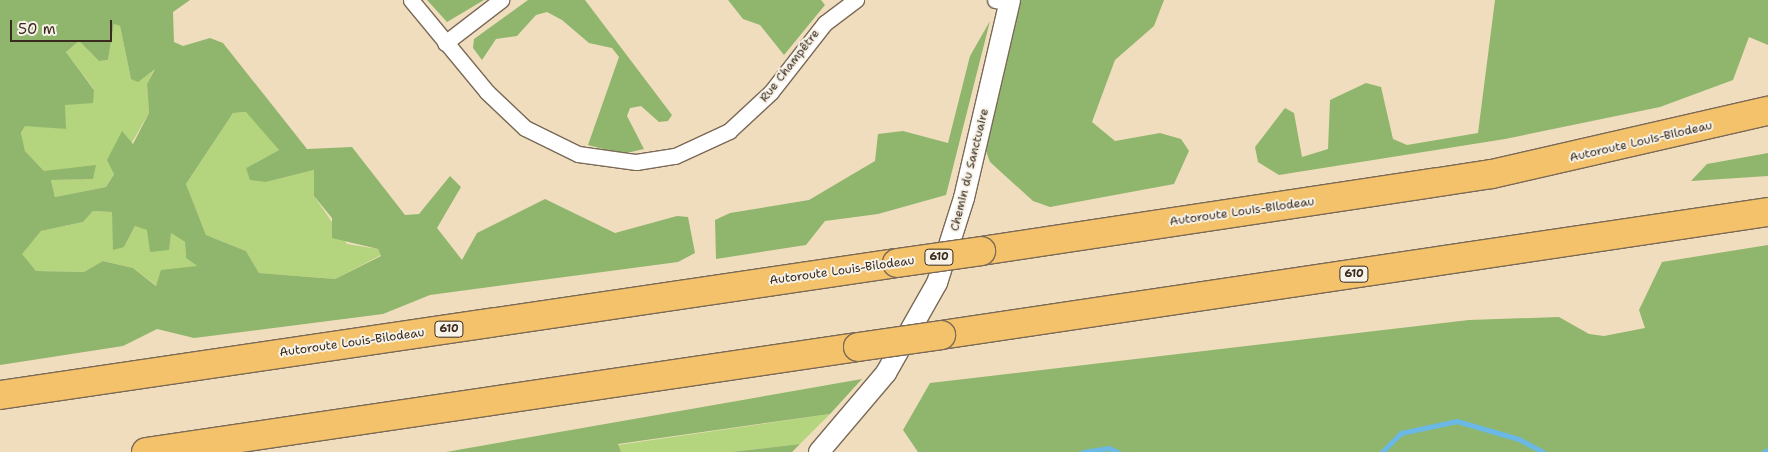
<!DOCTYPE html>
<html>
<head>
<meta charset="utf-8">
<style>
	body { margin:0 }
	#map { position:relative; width:1768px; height:452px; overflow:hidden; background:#f0ddbe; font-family:"Shantell Sans",sans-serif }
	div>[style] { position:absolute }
	.green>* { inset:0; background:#b4d57d }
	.forest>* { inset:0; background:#8fb66c }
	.stream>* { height:4.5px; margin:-2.25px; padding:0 2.25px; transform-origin:2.25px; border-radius:2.25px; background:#6bb8e5 }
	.roads { filter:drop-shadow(1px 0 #7a6956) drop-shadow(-1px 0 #7a6956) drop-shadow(0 1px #7a6956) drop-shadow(0 -1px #7a6956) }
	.minor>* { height:15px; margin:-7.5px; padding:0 7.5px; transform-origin:7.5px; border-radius:7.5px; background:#fff }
	.tertiary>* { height:20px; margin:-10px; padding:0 10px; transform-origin:10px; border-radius:10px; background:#fff }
	.motorway>* { height:28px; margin:-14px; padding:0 14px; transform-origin:14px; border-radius:14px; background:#f3c26a }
	.bridges { filter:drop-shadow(1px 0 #7a6956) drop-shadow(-1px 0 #7a6956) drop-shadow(0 1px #7a6956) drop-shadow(0 -1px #7a6956) }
	.motorway-bridge>* { height:28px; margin:-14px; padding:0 14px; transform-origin:14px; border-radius:14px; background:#f3c26a }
	span { translate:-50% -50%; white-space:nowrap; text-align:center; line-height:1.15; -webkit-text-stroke:4px #f7f3e8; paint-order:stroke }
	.shield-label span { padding:1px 4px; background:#f7f3e8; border:1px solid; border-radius:4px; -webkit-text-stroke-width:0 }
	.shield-label { font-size:11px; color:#3b2a1e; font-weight:700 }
	.street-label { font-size:12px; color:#3b2a1e }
	.scale { position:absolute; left:10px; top:20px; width:102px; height:22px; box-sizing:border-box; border:2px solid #3b2a1e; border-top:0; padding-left:6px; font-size:15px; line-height:18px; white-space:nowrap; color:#3b2a1e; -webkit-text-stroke:4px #f7f3e8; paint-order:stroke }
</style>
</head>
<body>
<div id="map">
	<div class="green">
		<i style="clip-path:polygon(114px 24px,120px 26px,131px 79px,155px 68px,147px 84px,149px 113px,106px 187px,55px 197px,51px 180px,93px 179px,44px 171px,25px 151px,21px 134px,25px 125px,65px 129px,65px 105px,94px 89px,66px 52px,79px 41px,99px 61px,108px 60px)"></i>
		<i style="clip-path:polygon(247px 112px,279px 150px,246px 168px,266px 182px,314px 170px,314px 196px,347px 244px,378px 249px,381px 255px,335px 279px,259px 273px,246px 251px,206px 235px,186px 184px,233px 113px)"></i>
		<i style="clip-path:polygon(93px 211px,112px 212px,124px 247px,135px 226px,170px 232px,185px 242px,186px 258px,197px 266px,157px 286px,133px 268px,104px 261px,84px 272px,36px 271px,21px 254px,41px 231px,83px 222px)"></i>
		<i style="clip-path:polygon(830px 414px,800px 444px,731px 452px,621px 452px,618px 445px)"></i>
	</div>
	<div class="forest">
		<i style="clip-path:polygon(evenodd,0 0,190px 0,173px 12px,174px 42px,183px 46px,210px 38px,223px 43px,307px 149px,352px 147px,405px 215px,419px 214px,450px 176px,461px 187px,437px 228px,462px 260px,477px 233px,545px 199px,615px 233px,677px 216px,688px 217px,695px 253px,678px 262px,430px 295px,383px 314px,194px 338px,157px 329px,123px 346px,0 365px,0 0,114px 24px,120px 26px,131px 79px,138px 82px,155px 69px,147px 84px,149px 113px,133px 144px,122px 131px,107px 160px,114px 174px,106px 187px,55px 197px,51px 180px,93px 179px,96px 165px,44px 171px,25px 151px,21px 133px,25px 126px,66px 129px,65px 105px,93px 103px,94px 90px,66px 52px,79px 41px,99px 61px,108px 60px,114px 24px,0 0,246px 112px,279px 150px,246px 168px,250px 180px,266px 182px,314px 170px,314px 196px,332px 218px,332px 238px,378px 249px,381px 256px,335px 279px,259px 273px,246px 251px,206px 235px,186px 184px,233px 113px,246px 112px,0 0,93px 211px,112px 212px,113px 250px,124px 247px,135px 226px,147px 230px,150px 252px,169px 250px,171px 233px,185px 242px,186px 258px,197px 266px,161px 270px,156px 286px,133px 268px,103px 261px,84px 272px,36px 271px,22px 254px,41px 231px,83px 222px,93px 211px)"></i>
		<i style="clip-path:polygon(427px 0,484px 0,447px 22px)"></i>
		<i style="clip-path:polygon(528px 0,585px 0,672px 115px,668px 121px,659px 122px,641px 106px,630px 108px,627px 116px,644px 149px,622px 154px,588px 145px,619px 57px,612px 48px,589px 43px,562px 20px,547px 12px,536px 15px,517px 36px,496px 39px,482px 60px,473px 48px,474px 39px)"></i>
		<i style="clip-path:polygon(728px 0,821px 0,825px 5px,784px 55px,760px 25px,743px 19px)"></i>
		<i style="clip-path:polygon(1021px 0,1164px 0,1154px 26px,1115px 60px,1092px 122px,1115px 141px,1160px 133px,1181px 139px,1189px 151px,1174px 184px,1050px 207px,1033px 201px,990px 162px,986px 151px)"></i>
		<i style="clip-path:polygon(1495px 0,1768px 0,1768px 45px,1749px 37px,1733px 80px,1660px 107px,1505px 139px,1279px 175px,1258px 162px,1255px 147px,1285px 108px,1294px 113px,1302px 157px,1328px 149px,1330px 100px,1366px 83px,1381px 87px,1393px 139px,1407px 145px,1478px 133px)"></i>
		<i style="clip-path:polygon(990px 21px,946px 195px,878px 214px,825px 221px,806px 245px,716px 259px,715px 220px,730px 213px,809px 200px,875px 161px,878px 134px,903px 131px,948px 143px,970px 56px)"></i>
		<i style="clip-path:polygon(1768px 153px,1768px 176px,1691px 181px,1707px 164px)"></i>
		<i style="clip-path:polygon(1768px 245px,1768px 452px,918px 452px,903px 430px,930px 383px,1469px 320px,1559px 317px,1589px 334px,1604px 336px,1645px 328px,1639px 310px,1662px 262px)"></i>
		<i style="clip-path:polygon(862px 379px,830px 414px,618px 444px,621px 452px,446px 452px)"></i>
		<i style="clip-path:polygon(800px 444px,792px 452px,731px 452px)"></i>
	</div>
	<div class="stream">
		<i style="left:1083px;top:452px;width:26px;rotate:-9deg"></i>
		<i style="left:1109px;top:448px;width:10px;rotate:24deg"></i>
		<i style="left:1382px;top:452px;width:27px;rotate:-45deg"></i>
		<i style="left:1401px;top:433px;width:57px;rotate:-12.1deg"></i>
		<i style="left:1457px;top:421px;width:65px;rotate:16.2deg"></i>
		<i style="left:1519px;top:439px;width:27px;rotate:28deg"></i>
		<i style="left:1764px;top:452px;width:4px;rotate:-27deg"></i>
	</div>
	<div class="roads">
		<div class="minor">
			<i style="left:411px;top:0;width:119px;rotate:50.4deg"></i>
			<i style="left:487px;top:92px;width:52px;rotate:43.5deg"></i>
			<i style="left:525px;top:128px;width:59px;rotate:26.1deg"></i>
			<i style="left:578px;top:154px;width:59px;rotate:7.9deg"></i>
			<i style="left:636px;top:162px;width:39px;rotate:-9deg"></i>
			<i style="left:675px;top:156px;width:60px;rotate:-24.8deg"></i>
			<i style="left:729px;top:131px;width:57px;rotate:-42.9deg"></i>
			<i style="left:771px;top:92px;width:88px;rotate:-52deg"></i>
			<i style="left:825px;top:23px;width:39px;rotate:-37deg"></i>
			<i style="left:995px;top:0;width:14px;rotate:12deg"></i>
			<i style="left:445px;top:43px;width:71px;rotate:-37.5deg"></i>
		</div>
		<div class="tertiary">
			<i style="left:819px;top:452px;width:104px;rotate:-49.7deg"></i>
			<i style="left:886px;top:373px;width:103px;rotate:-60.5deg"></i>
			<i style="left:937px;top:283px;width:89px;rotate:-72.4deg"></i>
			<i style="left:964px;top:198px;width:203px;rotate:-76.9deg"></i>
		</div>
		<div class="motorway">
			<i style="left:981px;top:251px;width:517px;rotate:-8.57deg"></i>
			<i style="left:1492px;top:174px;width:283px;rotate:-12.9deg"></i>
			<i style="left:941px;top:335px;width:836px;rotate:-8.46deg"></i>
			<i style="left:0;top:395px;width:907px;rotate:-8.37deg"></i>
			<i style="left:146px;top:452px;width:720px;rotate:-8.39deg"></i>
		</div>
	</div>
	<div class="bridges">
		<div class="motorway-bridge">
			<i style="left:897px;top:263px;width:85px;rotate:-8.1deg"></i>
			<i style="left:858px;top:347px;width:84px;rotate:-8.2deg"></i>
		</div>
	</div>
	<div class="shield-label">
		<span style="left:939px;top:257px">610</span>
		<span style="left:1354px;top:274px">610</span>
		<span style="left:449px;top:329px">610</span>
	</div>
	<div class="street-label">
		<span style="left:790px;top:66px;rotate:-52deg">Rue Champêtre</span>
		<span style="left:1641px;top:142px;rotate:-13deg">Autoroute Louis-Bilodeau</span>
		<span style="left:970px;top:170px;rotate:-76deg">Chemin du Sanctuaire</span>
		<span style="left:1242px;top:212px;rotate:-8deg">Autoroute Louis-Bilodeau</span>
		<span style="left:842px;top:271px;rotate:-8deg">Autoroute Louis-Bilodeau</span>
		<span style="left:352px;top:343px;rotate:-8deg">Autoroute Louis-Bilodeau</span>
	</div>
	<div class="scale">50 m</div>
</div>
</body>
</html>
